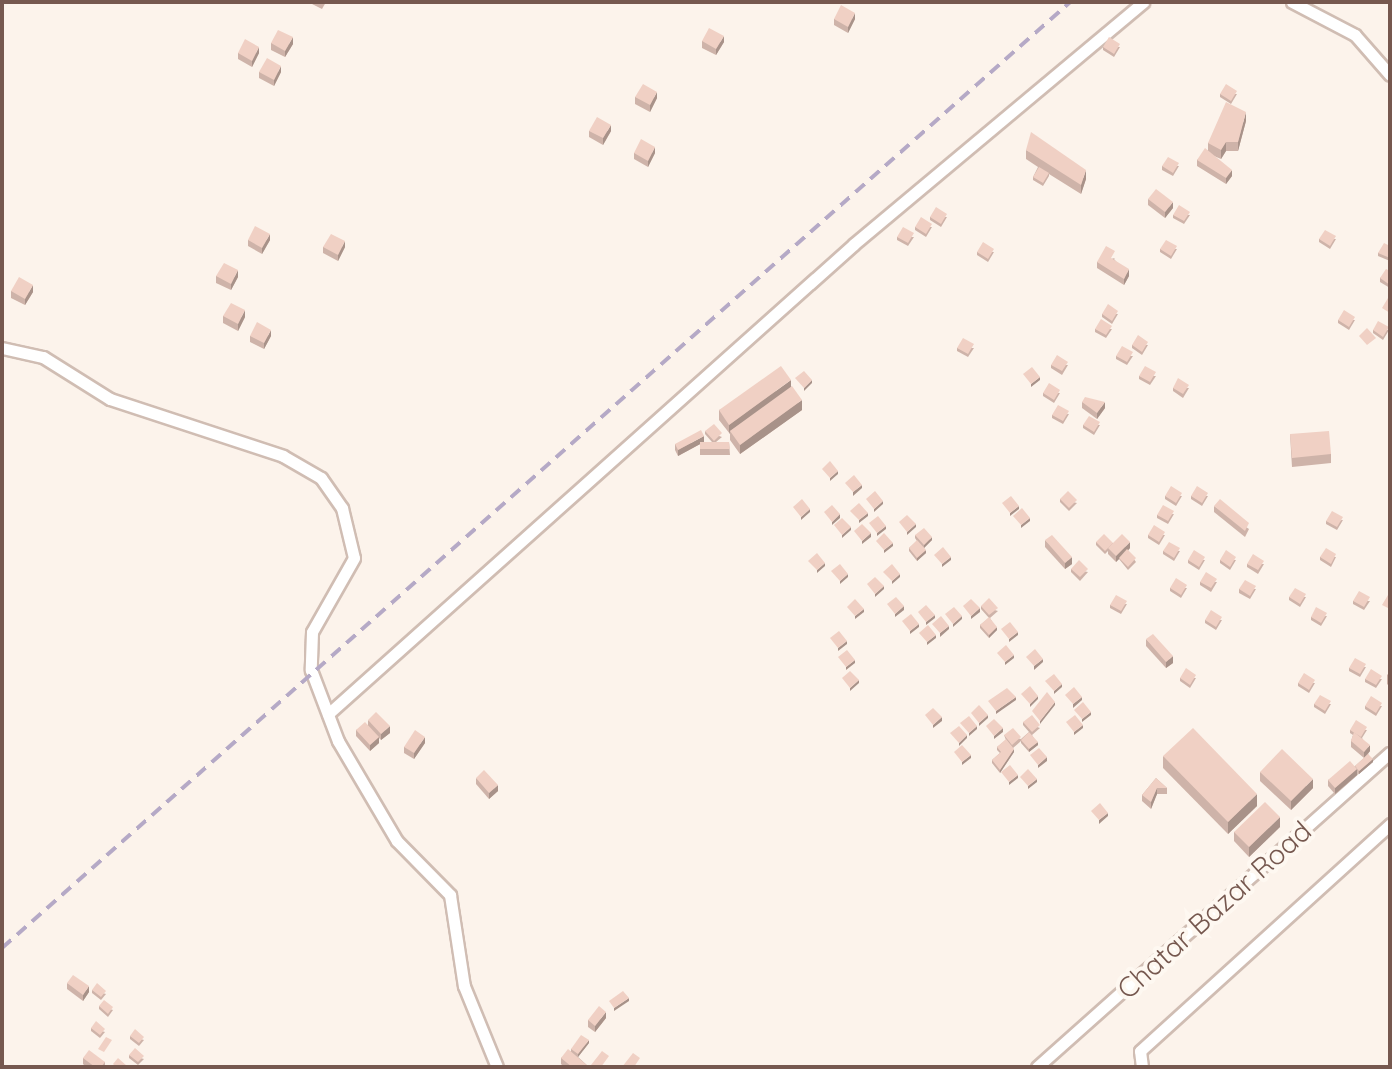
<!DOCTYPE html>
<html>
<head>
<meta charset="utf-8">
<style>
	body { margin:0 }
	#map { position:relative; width:1392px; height:1069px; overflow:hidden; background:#fcf3eb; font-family:Quicksand,sans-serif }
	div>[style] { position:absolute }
	.roads { filter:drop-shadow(2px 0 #d0bdb3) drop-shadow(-2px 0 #d0bdb3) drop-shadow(0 2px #d0bdb3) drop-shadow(0 -2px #d0bdb3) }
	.minor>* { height:11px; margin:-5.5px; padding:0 5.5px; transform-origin:5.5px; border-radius:5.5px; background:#fff }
	.rail>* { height:4px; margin-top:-2px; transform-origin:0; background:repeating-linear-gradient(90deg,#b5a9c6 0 12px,transparent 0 20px) }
	.wall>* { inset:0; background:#ceb3a9 }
	.shaded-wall>* { inset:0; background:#a89289 }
	.building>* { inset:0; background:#f0d0c4 }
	span { translate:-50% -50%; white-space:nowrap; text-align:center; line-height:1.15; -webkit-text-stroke:8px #fef8f1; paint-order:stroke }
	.street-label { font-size:28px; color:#76584f }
	.frame { position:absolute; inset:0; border:4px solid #76584f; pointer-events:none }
</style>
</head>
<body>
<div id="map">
	<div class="roads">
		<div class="minor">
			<i style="left:1292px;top:2px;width:71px;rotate:27.6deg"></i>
			<i style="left:1355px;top:35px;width:53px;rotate:48.8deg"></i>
			<i style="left:2px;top:348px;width:42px;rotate:12.4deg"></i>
			<i style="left:43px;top:357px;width:79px;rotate:32.1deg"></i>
			<i style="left:110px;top:399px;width:182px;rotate:18.2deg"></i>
			<i style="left:283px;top:456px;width:44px;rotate:30.1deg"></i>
			<i style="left:321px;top:478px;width:37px;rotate:55deg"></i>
			<i style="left:342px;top:508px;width:51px;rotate:76.5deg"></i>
			<i style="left:354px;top:558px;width:85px;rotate:119.6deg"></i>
			<i style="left:312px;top:632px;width:38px;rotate:92deg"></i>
			<i style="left:311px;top:670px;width:76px;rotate:69.2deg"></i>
			<i style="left:338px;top:741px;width:116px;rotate:59.5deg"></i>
			<i style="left:397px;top:841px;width:76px;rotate:45.5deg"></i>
			<i style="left:450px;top:895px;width:92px;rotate:81.3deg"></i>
			<i style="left:464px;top:986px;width:87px;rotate:67.8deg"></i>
			<i style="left:328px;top:714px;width:705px;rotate:-41.78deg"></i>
			<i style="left:854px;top:244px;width:377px;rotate:-39.9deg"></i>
			<i style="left:1037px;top:1067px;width:472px;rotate:-41.7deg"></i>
			<i style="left:1142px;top:1067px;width:16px;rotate:-97deg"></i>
			<i style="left:1140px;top:1051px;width:338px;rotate:-42.2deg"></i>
		</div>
	</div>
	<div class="rail">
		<i style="left:2px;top:948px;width:1427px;rotate:-41.53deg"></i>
	</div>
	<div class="wall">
		<i style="clip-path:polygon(308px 2px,326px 2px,322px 9px)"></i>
		<i style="clip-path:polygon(834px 19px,855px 19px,848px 33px,834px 25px)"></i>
		<i style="clip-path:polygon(702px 41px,724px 42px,716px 55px,702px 48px)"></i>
		<i style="clip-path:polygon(271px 43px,293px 44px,285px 57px,271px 50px)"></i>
		<i style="clip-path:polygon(1103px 47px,1120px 47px,1114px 57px,1103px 50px)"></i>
		<i style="clip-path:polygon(238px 53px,259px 53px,252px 67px,238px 59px)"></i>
		<i style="clip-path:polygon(259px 72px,281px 72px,274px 86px,259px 78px)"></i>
		<i style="clip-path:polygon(1220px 94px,1237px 94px,1231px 104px,1220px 97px)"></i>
		<i style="clip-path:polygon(635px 97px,657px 98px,650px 112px,635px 104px)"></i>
		<i style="clip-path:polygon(1246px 121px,1238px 151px,1226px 151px,1221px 159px,1214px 156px,1232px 176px,1226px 184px,1197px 166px,1197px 160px,1208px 150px,1208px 143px)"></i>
		<i style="clip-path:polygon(589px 131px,611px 131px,603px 145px,589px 137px)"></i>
		<i style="clip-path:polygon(1026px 150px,1086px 179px,1081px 194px,1049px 174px,1049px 176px,1043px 186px,1033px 180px,1033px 177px,1038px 167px,1026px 159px)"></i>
		<i style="clip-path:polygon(634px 153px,655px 153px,648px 167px,634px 159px)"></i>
		<i style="clip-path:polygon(1162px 166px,1179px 166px,1173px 176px,1162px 170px)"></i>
		<i style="clip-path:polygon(1148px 199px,1173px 208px,1165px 218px,1148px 205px)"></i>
		<i style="clip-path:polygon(1173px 215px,1190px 215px,1184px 224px,1173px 218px)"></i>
		<i style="clip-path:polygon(930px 217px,947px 217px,941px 227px,930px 220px)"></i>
		<i style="clip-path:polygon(915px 227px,932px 227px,926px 237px,915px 230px)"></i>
		<i style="clip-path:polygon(897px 237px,914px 237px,908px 246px,897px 240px)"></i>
		<i style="clip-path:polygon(1319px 239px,1336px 239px,1330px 249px,1319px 242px)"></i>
		<i style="clip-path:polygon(248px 240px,270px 240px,262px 254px,248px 246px)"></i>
		<i style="clip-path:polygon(1390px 246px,1390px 261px,1378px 256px,1378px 253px)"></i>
		<i style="clip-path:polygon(323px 247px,345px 247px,338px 261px,323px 253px)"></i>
		<i style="clip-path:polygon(1160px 249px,1177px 249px,1171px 259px,1160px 252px)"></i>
		<i style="clip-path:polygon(977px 252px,994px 252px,988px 262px,977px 255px)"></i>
		<i style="clip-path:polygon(1115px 258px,1114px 259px,1129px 276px,1124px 285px,1097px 268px,1097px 262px)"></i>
		<i style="clip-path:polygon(1390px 271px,1390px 288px,1380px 282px,1380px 278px)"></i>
		<i style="clip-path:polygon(216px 276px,238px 277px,231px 290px,216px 283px)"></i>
		<i style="clip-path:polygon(11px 291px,33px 292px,25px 305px,11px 298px)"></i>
		<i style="clip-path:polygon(1102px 314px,1118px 314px,1112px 324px,1102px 317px)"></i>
		<i style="clip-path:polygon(223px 316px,245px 317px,238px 331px,223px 323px)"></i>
		<i style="clip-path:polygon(1338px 320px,1355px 320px,1349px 330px,1338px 323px)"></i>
		<i style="clip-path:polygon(1095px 329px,1112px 329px,1106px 338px,1095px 332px)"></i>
		<i style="clip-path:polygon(1373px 330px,1389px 330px,1383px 340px,1373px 333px)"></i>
		<i style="clip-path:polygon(250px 336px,271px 336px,264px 349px,250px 342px)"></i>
		<i style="clip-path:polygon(1132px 345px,1148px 345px,1142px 355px,1132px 348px)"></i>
		<i style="clip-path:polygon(957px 348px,974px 348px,968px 357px,957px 351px)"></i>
		<i style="clip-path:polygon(1116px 356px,1133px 356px,1127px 365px,1116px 359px)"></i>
		<i style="clip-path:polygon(1051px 365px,1068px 365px,1062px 375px,1051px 368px)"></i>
		<i style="clip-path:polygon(1139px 376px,1156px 376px,1150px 385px,1139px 379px)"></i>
		<i style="clip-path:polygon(791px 386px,802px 410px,740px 454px,730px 440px,730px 434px,719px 420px,719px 410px)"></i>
		<i style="clip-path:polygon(1173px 388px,1189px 388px,1183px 398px,1173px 391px)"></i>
		<i style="clip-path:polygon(1043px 393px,1060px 393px,1054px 403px,1043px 396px)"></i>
		<i style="clip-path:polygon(1082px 402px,1105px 408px,1097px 419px,1082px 408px)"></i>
		<i style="clip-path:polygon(1069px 414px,1063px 424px,1052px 418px,1052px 415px)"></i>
		<i style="clip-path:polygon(1083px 425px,1100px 425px,1094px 435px,1083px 428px)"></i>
		<i style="clip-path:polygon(705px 431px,722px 437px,716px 442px,729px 442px,730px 455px,700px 455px,700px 444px,678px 456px,675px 450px,675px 444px,712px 442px,705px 434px)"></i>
		<i style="clip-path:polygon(1290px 434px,1331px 454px,1331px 463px,1292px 467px)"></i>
		<i style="clip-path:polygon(1165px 496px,1182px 496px,1176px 506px,1165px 499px)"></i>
		<i style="clip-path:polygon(1191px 496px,1208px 496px,1202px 506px,1191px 499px)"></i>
		<i style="clip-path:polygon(1060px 499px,1077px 503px,1069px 511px,1060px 502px)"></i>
		<i style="clip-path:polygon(1214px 506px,1249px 529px,1245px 537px,1214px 512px)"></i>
		<i style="clip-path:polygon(1174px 514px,1168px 524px,1157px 518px,1157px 515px)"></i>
		<i style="clip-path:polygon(1343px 520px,1337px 530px,1326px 524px,1326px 521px)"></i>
		<i style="clip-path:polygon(915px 535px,932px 540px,924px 548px,926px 553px,917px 561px,909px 551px,909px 548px,917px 541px,915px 538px)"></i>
		<i style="clip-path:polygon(1148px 535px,1165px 535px,1159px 545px,1148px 538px)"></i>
		<i style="clip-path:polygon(1045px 540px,1072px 564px,1065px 569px,1045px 547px)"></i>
		<i style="clip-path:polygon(1096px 542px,1113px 543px,1130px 548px,1128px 551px,1136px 562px,1128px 570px,1119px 559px,1116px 562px,1108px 554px,1108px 551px,1105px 554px,1096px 545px)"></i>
		<i style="clip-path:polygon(1163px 551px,1180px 551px,1174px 561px,1163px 554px)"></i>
		<i style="clip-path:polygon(1320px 557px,1336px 557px,1331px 567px,1320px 560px)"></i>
		<i style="clip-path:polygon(1188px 560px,1205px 560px,1199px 570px,1188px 563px)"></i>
		<i style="clip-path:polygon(1220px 560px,1236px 560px,1230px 570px,1220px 563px)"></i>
		<i style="clip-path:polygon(1247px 564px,1264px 564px,1258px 574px,1247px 567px)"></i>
		<i style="clip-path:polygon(1071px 569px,1088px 572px,1080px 581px,1071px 572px)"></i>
		<i style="clip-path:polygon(1200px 582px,1217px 582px,1211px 592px,1200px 585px)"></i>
		<i style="clip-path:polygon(1170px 588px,1187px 588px,1181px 598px,1170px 591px)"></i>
		<i style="clip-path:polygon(1239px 589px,1256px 589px,1250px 599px,1239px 593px)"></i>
		<i style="clip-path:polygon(1289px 597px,1306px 597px,1300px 607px,1289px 600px)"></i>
		<i style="clip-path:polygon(1353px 601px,1370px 601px,1364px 610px,1353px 604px)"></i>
		<i style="clip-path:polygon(1127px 604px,1121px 614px,1110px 608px,1110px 605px)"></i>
		<i style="clip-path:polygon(981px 606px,998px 611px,990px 618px,997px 630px,989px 638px,980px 628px,980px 625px,989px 618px,981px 609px)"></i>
		<i style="clip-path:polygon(1327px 616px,1321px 626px,1311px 620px,1311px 617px)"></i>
		<i style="clip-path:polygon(1205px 620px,1222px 620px,1216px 630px,1205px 623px)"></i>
		<i style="clip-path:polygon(1146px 639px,1173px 663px,1166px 668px,1146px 646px)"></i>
		<i style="clip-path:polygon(1366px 667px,1360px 677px,1349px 671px,1349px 668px)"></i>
		<i style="clip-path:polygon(1390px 672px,1390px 687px,1387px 684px,1387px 675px)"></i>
		<i style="clip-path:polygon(1180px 678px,1196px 678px,1190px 688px,1180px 681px)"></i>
		<i style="clip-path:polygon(1365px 679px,1382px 679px,1376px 688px,1365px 682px)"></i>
		<i style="clip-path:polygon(1298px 683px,1315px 683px,1309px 693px,1298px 686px)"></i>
		<i style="clip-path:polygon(1314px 704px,1331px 704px,1325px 714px,1314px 707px)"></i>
		<i style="clip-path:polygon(1365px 706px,1382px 706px,1376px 716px,1365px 709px)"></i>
		<i style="clip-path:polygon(368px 720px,390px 733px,381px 740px,379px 738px,379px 743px,370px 751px,356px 736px,356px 730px,368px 725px)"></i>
		<i style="clip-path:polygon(1023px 722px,1040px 728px,1032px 735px,1038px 745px,1029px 752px,1021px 743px,1021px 741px,1013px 748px,1014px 752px,1000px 773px,992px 763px,992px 760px,1000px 753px,997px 750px,997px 747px,1006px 740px,1004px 735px,1021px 739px,1029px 732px,1023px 725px)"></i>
		<i style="clip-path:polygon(1350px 730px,1367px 730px,1362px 738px,1370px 751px,1368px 754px,1373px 762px,1359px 774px,1357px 771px,1357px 775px,1335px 794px,1328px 786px,1328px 780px,1355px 766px,1364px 758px,1351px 747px,1351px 741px,1353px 735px,1350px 733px)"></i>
		<i style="clip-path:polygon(425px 743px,414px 759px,404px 753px,404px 747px)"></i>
		<i style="clip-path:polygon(1163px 756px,1257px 806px,1228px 834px,1163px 768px)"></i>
		<i style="clip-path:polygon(1260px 772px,1313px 788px,1291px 810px,1260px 781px)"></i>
		<i style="clip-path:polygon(476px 778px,498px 791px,489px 799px,476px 784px)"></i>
		<i style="clip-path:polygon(1156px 778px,1167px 788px,1167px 794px,1157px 794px,1151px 809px,1142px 801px,1142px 795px)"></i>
		<i style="clip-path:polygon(1280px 827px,1249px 857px,1234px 841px,1234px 832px)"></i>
		<i style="clip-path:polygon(67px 983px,89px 992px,83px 1001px,67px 989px)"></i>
		<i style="clip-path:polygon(92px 990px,106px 994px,101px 1000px,92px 993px)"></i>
		<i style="clip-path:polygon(99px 1006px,113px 1010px,108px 1017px,99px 1009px)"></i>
		<i style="clip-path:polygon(606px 1018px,595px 1032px,588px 1027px,588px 1020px)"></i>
		<i style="clip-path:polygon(91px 1028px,105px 1032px,100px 1038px,91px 1031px)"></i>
		<i style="clip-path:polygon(130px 1036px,144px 1040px,139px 1046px,130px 1039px)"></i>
		<i style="clip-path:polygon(589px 1043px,578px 1057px,589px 1067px,564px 1067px,561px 1064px,561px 1058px,571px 1051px,571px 1049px)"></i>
		<i style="clip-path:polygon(129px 1055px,144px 1059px,138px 1065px,129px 1058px)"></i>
		<i style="clip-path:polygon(83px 1058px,105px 1062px,105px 1067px,86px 1067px,83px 1064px)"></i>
	</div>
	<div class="shaded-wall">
		<i style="clip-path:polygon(855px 13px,855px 19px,848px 33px,848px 27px)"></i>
		<i style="clip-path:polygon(724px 36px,724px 42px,716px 55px,716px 49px)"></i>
		<i style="clip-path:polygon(293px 37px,293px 44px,285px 57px,285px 51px)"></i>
		<i style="clip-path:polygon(259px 47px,259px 53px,252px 67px,252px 61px)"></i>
		<i style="clip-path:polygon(281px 66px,281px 72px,274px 86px,274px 80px)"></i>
		<i style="clip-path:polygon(657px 92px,657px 98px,650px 112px,650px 105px)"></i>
		<i style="clip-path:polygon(1246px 112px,1246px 121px,1238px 151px,1238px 142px)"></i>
		<i style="clip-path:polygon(611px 125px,611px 131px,603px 145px,603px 138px)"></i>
		<i style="clip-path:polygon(1226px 142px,1226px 151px,1221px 159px,1221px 150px)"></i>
		<i style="clip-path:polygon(655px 147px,655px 153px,648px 167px,648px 161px)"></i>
		<i style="clip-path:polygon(1086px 170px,1086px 179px,1081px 194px,1081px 185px)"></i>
		<i style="clip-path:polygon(1232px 170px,1232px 176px,1226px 184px,1226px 178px)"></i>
		<i style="clip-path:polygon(1173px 202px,1173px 208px,1165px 218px,1165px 212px)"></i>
		<i style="clip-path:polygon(270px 234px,270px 240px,262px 254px,262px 248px)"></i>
		<i style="clip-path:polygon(345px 241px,345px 247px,338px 261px,338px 255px)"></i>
		<i style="clip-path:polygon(1129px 269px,1129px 276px,1124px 285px,1124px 279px)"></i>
		<i style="clip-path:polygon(238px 270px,238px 277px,231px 290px,231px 284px)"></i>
		<i style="clip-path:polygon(33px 285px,33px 292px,25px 305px,25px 299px)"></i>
		<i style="clip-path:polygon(245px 310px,245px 317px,238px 331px,238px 324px)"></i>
		<i style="clip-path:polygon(271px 330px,271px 336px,264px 349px,264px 343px)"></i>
		<i style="clip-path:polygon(1040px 377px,1040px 380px,1031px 387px,1031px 384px)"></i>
		<i style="clip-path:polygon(791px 380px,791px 389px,730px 431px,729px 434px,729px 425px)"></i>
		<i style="clip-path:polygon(812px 380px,812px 383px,804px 391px,804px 388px)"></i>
		<i style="clip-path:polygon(802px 400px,802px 410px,740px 454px,740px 445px)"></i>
		<i style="clip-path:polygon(1105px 402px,1105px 408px,1097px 419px,1097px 413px)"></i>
		<i style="clip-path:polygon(704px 436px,704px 442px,678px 456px,678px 450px)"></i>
		<i style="clip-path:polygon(838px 471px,838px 474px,830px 481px,830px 478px)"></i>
		<i style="clip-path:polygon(862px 485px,862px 488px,853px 496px,853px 492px)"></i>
		<i style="clip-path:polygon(883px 501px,883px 504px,874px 512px,874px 509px)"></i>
		<i style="clip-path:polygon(1019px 506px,1019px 509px,1010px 516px,1010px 513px)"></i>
		<i style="clip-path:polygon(810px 509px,810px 512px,801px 520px,801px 517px)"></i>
		<i style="clip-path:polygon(868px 513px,868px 516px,859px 523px,859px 520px)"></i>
		<i style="clip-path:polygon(840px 514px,840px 518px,832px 525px,832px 522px)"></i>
		<i style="clip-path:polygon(1030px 518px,1030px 521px,1021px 528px,1021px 525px)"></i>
		<i style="clip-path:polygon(916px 524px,916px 527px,907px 535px,907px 532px)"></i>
		<i style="clip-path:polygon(886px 526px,886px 529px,877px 536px,877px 533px)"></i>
		<i style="clip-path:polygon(851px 527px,851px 530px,842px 538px,842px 535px)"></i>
		<i style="clip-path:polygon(871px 533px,871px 537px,862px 544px,862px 541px)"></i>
		<i style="clip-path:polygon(932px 537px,932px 540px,924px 548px,924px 545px)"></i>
		<i style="clip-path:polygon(1130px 542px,1130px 548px,1116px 562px,1116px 556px)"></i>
		<i style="clip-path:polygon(893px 543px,893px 546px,884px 553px,884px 550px)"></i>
		<i style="clip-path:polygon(926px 550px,926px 553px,917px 561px,917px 558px)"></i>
		<i style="clip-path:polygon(951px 557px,951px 560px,942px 567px,942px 564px)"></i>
		<i style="clip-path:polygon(1072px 557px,1072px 564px,1065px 569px,1065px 563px)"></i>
		<i style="clip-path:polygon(825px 563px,825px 566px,817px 573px,817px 570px)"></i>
		<i style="clip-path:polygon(848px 574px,848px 577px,840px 584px,840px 581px)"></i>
		<i style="clip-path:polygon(900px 574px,900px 577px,892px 584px,892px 581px)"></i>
		<i style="clip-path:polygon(884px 586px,884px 589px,875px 597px,875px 594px)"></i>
		<i style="clip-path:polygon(904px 606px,904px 610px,895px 617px,895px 614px)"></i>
		<i style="clip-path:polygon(980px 608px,980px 612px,971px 619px,971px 616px)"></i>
		<i style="clip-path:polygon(864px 609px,864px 612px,855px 619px,855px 616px)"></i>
		<i style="clip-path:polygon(935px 615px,935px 618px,926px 625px,926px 622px)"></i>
		<i style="clip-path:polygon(962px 616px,962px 619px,953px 627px,953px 624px)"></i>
		<i style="clip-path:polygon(919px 624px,919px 627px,910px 634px,910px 631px)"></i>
		<i style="clip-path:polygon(949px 626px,949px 629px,940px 637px,940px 633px)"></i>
		<i style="clip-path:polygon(997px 627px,997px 630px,989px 638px,989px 635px)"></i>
		<i style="clip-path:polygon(1018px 632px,1018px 635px,1009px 642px,1009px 639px)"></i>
		<i style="clip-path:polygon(936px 635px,936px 638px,927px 645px,927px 642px)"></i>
		<i style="clip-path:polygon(847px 641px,847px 644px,838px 651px,838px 648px)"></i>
		<i style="clip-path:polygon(1014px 655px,1014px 658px,1005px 665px,1005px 662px)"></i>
		<i style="clip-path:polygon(1173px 656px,1173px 663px,1166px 668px,1166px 662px)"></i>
		<i style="clip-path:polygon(1043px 659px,1043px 662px,1034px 670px,1034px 666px)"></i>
		<i style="clip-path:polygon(855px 660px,855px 663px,846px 670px,846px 667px)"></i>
		<i style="clip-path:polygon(859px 680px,859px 683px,850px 691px,850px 688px)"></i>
		<i style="clip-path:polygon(1062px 684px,1062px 687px,1054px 694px,1054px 691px)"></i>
		<i style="clip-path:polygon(1038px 696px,1038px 699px,1030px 707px,1030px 704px)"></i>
		<i style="clip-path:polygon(1016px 697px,1016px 700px,996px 714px,996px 711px)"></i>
		<i style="clip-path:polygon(1082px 697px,1082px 700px,1073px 708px,1073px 704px)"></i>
		<i style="clip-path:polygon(1055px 702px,1055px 705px,1040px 724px,1040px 721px)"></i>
		<i style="clip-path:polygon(1091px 712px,1091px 715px,1082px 722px,1082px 719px)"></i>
		<i style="clip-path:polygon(988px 715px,988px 718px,979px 726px,979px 723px)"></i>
		<i style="clip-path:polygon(942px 717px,942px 721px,933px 728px,933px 725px)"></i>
		<i style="clip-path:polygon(1083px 725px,1083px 728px,1074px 735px,1074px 732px)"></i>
		<i style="clip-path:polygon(390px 726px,390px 733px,381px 740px,381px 734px)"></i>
		<i style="clip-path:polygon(977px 726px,977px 729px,969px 736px,969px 733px)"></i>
		<i style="clip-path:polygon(1003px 728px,1003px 732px,994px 739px,994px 736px)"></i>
		<i style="clip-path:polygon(967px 735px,967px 738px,959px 746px,959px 743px)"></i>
		<i style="clip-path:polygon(379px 737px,379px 743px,370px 751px,370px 745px)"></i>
		<i style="clip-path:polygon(425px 737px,425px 743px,414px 759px,414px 753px)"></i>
		<i style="clip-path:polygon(1038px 742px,1038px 745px,1029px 752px,1029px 749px)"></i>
		<i style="clip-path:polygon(1370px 745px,1370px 751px,1364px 758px,1364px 752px)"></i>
		<i style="clip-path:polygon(1014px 749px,1014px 752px,1000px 773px,1000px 770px)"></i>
		<i style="clip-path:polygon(971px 755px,971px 758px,962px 765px,962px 762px)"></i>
		<i style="clip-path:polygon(1047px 757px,1047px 761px,1038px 768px,1038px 765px)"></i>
		<i style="clip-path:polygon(1373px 759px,1373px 762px,1359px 774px,1359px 771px)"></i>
		<i style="clip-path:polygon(1357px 769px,1357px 775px,1335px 794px,1335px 788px)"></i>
		<i style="clip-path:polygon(1018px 775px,1018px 778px,1009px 785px,1009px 782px)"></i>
		<i style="clip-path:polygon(1037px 779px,1037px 782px,1028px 789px,1028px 786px)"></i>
		<i style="clip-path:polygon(1313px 779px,1313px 788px,1291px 810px,1291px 801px)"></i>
		<i style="clip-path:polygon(498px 785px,498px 791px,489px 799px,489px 793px)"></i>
		<i style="clip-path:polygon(1157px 788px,1157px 794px,1151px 809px,1151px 802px)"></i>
		<i style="clip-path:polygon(1257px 794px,1257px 806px,1228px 834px,1228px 822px)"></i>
		<i style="clip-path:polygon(1108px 813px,1108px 816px,1099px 824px,1099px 820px)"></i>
		<i style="clip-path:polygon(1280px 817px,1280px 827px,1249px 857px,1249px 847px)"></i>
		<i style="clip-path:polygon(89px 986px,89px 992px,83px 1001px,83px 995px)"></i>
		<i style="clip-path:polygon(629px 998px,629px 1001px,614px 1011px,614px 1008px)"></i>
		<i style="clip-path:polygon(606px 1012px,606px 1018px,595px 1032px,595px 1026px)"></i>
		<i style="clip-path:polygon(589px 1040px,589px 1043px,578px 1057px,578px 1054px)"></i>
	</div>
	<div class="building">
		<i style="clip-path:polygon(841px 5px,855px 13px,848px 27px,834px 19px)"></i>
		<i style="clip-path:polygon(709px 28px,724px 36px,716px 49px,702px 41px)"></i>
		<i style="clip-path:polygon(278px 30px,293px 37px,285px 51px,271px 43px)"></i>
		<i style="clip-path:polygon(1109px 37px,1120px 44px,1114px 54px,1103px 47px)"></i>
		<i style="clip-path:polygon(245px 39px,259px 47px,252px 61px,238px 53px)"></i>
		<i style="clip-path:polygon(267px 58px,281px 66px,274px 80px,259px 72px)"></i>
		<i style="clip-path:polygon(643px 84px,657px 92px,650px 105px,635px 97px)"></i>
		<i style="clip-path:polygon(1226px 84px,1237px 91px,1231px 101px,1220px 94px)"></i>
		<i style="clip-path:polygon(1226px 102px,1246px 112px,1238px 142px,1226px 142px,1221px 150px,1208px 143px)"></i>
		<i style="clip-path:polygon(597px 117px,611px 125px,603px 138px,589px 131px)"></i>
		<i style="clip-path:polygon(1031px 132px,1086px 170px,1081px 185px,1026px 150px)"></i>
		<i style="clip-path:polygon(641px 139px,655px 147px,648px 161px,634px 153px)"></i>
		<i style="clip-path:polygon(1205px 148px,1232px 170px,1226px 178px,1197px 160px)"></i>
		<i style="clip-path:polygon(1168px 157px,1179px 163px,1173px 173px,1162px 166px)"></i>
		<i style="clip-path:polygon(1039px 167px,1049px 173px,1043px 183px,1033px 177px)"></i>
		<i style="clip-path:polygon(1156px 189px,1173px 202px,1165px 212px,1148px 199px)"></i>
		<i style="clip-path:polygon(1179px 205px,1190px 212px,1184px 221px,1173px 215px)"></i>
		<i style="clip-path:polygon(936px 207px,947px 214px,941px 224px,930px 217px)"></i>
		<i style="clip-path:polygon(921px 217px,932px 224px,926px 234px,915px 227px)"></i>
		<i style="clip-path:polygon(255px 226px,270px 234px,262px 248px,248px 240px)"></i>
		<i style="clip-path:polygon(903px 227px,914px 233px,908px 243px,897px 237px)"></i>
		<i style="clip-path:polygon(1325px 230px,1336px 236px,1330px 246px,1319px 239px)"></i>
		<i style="clip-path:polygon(331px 234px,345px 241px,338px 255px,323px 247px)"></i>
		<i style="clip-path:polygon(1166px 240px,1177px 246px,1171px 256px,1160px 249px)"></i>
		<i style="clip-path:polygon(983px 242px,994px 249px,988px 259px,977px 252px)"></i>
		<i style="clip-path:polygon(1384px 243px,1390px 246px,1390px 258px,1378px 253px)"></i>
		<i style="clip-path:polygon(1106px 246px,1115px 251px,1111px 258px,1129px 269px,1124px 279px,1097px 262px)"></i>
		<i style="clip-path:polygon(224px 263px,238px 270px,231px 284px,216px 276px)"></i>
		<i style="clip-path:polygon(1386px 269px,1390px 271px,1390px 285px,1380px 278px)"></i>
		<i style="clip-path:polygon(19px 277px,33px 285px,25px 299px,11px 291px)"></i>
		<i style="clip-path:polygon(1388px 298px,1390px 300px,1390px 313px,1382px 308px)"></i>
		<i style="clip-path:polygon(231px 303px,245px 310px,238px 324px,223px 316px)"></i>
		<i style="clip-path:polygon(1108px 304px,1118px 311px,1112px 321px,1102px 314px)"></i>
		<i style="clip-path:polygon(1344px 310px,1355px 317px,1349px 327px,1338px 320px)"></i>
		<i style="clip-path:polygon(1101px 319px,1112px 326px,1106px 335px,1095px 329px)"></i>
		<i style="clip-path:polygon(1378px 321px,1389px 327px,1383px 337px,1373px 330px)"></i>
		<i style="clip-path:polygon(257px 322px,271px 330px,264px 343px,250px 336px)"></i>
		<i style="clip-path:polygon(1367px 328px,1376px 338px,1367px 345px,1359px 336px)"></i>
		<i style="clip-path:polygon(1138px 335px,1148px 342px,1142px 352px,1132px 345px)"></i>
		<i style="clip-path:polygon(963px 338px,974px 344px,968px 354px,957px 348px)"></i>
		<i style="clip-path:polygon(1122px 346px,1133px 352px,1127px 362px,1116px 356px)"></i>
		<i style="clip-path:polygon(1057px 355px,1068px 362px,1062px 371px,1051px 365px)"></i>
		<i style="clip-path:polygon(781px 366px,791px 380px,729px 425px,719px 410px)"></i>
		<i style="clip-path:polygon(1145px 366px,1156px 372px,1150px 382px,1139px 376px)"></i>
		<i style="clip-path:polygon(1032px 367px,1040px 377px,1031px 384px,1023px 374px)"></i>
		<i style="clip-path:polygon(804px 371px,812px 380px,804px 388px,795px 378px)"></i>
		<i style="clip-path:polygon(1178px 378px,1189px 385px,1183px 394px,1173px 388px)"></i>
		<i style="clip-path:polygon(1049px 383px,1060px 390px,1054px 400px,1043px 393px)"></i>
		<i style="clip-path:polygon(792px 386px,802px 400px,740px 445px,730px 431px)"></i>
		<i style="clip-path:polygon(1085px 397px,1105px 402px,1097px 413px,1082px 402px)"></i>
		<i style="clip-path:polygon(1058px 405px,1069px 411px,1063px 421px,1052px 415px)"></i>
		<i style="clip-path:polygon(1089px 416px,1100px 422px,1094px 432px,1083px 425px)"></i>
		<i style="clip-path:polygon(714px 424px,722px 433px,714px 441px,705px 431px)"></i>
		<i style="clip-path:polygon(701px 430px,704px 436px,678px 450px,675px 444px)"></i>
		<i style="clip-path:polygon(1329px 431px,1331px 454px,1292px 458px,1290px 434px)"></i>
		<i style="clip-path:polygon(700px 442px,729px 442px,730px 449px,700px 449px)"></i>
		<i style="clip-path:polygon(830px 461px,838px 471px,830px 478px,822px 469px)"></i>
		<i style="clip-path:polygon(854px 475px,862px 485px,853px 492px,845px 483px)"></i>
		<i style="clip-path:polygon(1171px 486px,1182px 493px,1176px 503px,1165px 496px)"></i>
		<i style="clip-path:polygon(1197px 486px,1208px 493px,1202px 503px,1191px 496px)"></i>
		<i style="clip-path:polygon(875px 491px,883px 501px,874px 509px,866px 499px)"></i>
		<i style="clip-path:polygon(1068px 491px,1077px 500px,1069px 508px,1060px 499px)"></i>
		<i style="clip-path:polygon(1011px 496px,1019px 506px,1010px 513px,1002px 503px)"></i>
		<i style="clip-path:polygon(802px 499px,810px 509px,801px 517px,793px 507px)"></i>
		<i style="clip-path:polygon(1220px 499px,1249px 523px,1245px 531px,1214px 506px)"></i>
		<i style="clip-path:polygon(859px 503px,868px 513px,859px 520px,850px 511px)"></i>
		<i style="clip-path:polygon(832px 505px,840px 514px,832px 522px,824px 512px)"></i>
		<i style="clip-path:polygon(1163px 505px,1174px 511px,1168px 521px,1157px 515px)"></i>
		<i style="clip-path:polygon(1022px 508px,1030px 518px,1021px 525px,1013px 516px)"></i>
		<i style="clip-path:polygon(1332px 511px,1343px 517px,1337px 527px,1326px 521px)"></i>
		<i style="clip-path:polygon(907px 515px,916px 524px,907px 532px,899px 522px)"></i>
		<i style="clip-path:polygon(878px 516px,886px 526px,877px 533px,869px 523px)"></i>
		<i style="clip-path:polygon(842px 518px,851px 527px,842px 535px,834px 525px)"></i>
		<i style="clip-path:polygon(862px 524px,871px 533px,862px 541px,854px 531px)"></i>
		<i style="clip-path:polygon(1154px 525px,1165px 532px,1159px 542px,1148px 535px)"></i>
		<i style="clip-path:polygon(924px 528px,932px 537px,924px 545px,915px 535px)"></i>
		<i style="clip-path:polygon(884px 533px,893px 543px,884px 550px,876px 541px)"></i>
		<i style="clip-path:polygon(1104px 534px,1113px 543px,1105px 551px,1096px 542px)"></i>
		<i style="clip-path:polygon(1122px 534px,1130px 542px,1116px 556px,1108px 548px)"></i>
		<i style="clip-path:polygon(1052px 535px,1072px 557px,1065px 563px,1045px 540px)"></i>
		<i style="clip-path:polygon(917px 540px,926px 550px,917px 558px,909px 548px)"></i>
		<i style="clip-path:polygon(1169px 542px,1180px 548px,1174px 558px,1163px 551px)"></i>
		<i style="clip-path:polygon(943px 547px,951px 557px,942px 564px,934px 555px)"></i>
		<i style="clip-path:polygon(1326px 548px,1336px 554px,1331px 564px,1320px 557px)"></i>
		<i style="clip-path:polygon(1127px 549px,1136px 558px,1128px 567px,1119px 558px)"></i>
		<i style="clip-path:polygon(1194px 550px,1205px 557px,1199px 567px,1188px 560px)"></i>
		<i style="clip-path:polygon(1226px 550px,1236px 557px,1230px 567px,1220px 560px)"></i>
		<i style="clip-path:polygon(817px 553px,825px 563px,817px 570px,808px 561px)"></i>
		<i style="clip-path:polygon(1253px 554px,1264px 561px,1258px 570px,1247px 564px)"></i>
		<i style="clip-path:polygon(1079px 560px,1088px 569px,1080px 577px,1071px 569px)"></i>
		<i style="clip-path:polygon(840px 564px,848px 574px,840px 581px,831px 571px)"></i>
		<i style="clip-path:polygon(892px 564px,900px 574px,892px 581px,883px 572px)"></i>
		<i style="clip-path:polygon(1206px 572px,1217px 579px,1211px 588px,1200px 582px)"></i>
		<i style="clip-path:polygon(875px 577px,884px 586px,875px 594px,867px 584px)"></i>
		<i style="clip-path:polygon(1176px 578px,1187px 585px,1181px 595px,1170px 588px)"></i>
		<i style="clip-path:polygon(1245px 580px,1256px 586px,1250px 596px,1239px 589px)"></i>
		<i style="clip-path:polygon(1295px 588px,1306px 594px,1300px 604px,1289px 597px)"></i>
		<i style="clip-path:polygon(1359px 591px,1370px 597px,1364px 607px,1353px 601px)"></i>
		<i style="clip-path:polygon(1116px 595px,1127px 601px,1121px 611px,1110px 605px)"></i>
		<i style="clip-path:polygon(1388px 595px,1390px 596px,1390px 609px,1382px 605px)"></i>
		<i style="clip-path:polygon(896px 597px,904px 606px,895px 614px,887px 604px)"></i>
		<i style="clip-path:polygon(989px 598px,998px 608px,989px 615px,981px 606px)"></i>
		<i style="clip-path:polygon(855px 599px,864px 609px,855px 616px,847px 607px)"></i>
		<i style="clip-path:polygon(971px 599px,980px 608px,971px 616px,963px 606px)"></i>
		<i style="clip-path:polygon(926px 605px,935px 615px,926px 622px,918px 612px)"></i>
		<i style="clip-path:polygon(954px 607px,962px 616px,953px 624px,945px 614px)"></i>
		<i style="clip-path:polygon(1316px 607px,1327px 613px,1321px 623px,1311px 617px)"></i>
		<i style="clip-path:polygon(1211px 610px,1222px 617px,1216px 627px,1205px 620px)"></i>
		<i style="clip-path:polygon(911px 614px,919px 624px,910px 631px,902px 621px)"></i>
		<i style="clip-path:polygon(941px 616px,949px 626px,940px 633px,932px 624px)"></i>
		<i style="clip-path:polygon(989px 617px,997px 627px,989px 635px,980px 625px)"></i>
		<i style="clip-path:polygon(1010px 622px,1018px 632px,1009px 639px,1001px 629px)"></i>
		<i style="clip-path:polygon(928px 625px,936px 635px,927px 642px,919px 633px)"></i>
		<i style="clip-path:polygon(839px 631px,847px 641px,838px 648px,830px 638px)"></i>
		<i style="clip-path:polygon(1153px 634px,1173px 656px,1166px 662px,1146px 639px)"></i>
		<i style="clip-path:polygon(1006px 645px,1014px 655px,1005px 662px,997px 653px)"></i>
		<i style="clip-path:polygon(1035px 649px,1043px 659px,1034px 666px,1026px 657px)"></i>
		<i style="clip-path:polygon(847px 650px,855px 660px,846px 667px,838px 657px)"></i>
		<i style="clip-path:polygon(1355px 658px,1366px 664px,1360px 674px,1349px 668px)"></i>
		<i style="clip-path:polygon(1186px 668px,1196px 675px,1190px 685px,1180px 678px)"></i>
		<i style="clip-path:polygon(1371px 669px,1382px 676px,1376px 685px,1365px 679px)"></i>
		<i style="clip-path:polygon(850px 671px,859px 680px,850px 688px,842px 678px)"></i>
		<i style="clip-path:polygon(1304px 673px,1315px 680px,1309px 690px,1298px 683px)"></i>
		<i style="clip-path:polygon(1054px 674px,1062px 684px,1054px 691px,1045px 681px)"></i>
		<i style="clip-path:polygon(1030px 686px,1038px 696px,1030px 704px,1021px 694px)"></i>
		<i style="clip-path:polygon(1074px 687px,1082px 697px,1073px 704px,1065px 695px)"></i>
		<i style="clip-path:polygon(1007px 688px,1016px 697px,996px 711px,988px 701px)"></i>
		<i style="clip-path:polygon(1047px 692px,1055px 702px,1040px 721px,1032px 711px)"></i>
		<i style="clip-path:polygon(1320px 695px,1331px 701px,1325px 711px,1314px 704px)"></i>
		<i style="clip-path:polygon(1371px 696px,1382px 703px,1376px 713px,1365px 706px)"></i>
		<i style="clip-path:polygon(1083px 702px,1091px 712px,1082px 719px,1074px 710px)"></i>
		<i style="clip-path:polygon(979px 705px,988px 715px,979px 723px,971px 713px)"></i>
		<i style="clip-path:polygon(933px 708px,942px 717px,933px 725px,925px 715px)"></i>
		<i style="clip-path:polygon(376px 712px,390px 726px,381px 734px,368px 720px)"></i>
		<i style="clip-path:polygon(1032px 715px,1040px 725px,1032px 732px,1023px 722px)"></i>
		<i style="clip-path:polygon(1075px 715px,1083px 725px,1074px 732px,1066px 722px)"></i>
		<i style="clip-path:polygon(969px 716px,977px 726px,969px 733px,960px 723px)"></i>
		<i style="clip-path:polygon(994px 719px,1003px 728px,994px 736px,986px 726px)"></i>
		<i style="clip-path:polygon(1356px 720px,1367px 727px,1361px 737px,1350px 730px)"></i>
		<i style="clip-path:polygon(365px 722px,379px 737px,370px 745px,356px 730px)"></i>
		<i style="clip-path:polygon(959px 726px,967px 735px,959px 743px,950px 733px)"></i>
		<i style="clip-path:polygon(1013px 728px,1021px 737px,1012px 745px,1004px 735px)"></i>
		<i style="clip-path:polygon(1193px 728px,1257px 794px,1228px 822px,1163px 756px)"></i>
		<i style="clip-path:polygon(415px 730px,425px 737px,414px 753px,404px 747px)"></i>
		<i style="clip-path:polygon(1029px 732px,1038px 742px,1029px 749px,1021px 740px)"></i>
		<i style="clip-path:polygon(1354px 732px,1370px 745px,1364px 752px,1351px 741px)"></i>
		<i style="clip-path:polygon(1006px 739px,1014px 749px,1000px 770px,992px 760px,1001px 752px,997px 747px)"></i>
		<i style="clip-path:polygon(962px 745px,971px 755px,962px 762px,954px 752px)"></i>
		<i style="clip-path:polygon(1039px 748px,1047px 757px,1038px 765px,1030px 755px)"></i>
		<i style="clip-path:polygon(1282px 749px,1313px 779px,1291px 801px,1260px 772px)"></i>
		<i style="clip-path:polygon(1368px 754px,1373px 759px,1359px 771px,1355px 766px)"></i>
		<i style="clip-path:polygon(1350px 761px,1357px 769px,1335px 788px,1328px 780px)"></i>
		<i style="clip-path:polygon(1010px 765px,1018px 775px,1009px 782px,1001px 772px)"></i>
		<i style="clip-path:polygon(1028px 769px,1037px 779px,1028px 786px,1020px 777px)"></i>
		<i style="clip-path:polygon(484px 770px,498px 785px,489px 793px,476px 778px)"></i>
		<i style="clip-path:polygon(1156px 778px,1167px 788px,1157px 788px,1151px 802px,1142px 795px)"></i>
		<i style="clip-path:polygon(1265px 802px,1280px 817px,1249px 847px,1234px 832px)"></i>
		<i style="clip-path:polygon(1100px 803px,1108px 813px,1099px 820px,1091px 811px)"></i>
		<i style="clip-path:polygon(73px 975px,89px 986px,83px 995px,67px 983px)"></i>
		<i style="clip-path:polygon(97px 983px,106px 991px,101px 997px,92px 990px)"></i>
		<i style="clip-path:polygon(623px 991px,629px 998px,614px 1008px,609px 1001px)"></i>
		<i style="clip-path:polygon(104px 1000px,113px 1007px,108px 1014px,99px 1006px)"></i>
		<i style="clip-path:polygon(599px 1006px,606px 1012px,595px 1026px,588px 1020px)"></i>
		<i style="clip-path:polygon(96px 1021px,105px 1029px,100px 1035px,91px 1028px)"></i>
		<i style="clip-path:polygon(135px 1029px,144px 1037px,139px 1043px,130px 1036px)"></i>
		<i style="clip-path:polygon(581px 1035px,589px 1040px,578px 1054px,571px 1049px)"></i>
		<i style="clip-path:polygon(106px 1037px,112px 1040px,104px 1052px,98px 1049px)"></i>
		<i style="clip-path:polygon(135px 1048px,144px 1056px,138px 1062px,129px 1055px)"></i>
		<i style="clip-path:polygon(568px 1049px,589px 1067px,572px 1067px,561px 1058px)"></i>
		<i style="clip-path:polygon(89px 1050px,105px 1062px,101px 1067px,95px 1067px,83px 1058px)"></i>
		<i style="clip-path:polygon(602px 1051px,609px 1056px,601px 1067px,593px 1067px,591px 1065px)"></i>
		<i style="clip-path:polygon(633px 1053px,640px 1058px,634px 1067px,622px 1067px)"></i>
		<i style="clip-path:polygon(118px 1058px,127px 1066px,126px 1067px,116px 1067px,113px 1064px)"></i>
	</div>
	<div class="street-label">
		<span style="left:1214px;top:910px;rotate:-42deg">Chatar Bazar Road</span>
	</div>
	<div class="frame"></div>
</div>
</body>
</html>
